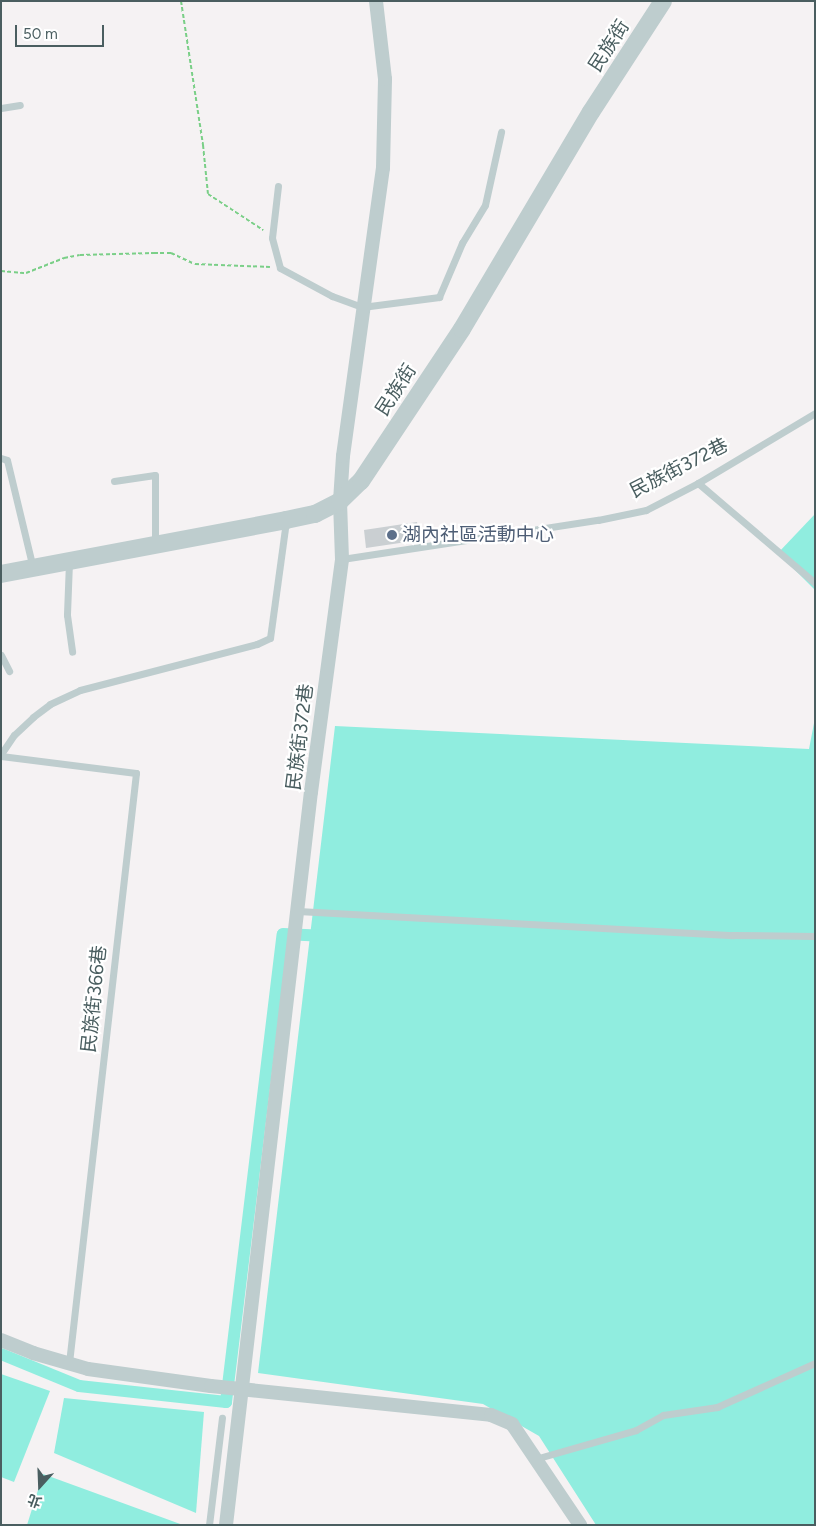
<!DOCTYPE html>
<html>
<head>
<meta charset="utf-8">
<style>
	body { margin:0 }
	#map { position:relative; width:816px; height:1526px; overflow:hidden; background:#f5f2f3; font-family:Figtree,"Noto Sans TC",sans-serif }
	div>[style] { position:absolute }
	.water>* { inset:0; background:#90eddf }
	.canal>* { height:12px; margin:-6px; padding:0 6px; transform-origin:6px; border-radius:6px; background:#90eddf }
	.building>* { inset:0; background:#cacfd2 }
	.path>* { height:2px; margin-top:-1px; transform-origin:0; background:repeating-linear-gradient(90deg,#7acf87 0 4px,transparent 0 6.5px) }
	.service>* { height:7px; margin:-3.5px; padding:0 3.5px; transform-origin:3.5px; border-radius:3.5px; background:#becdce }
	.minor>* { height:14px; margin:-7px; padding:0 7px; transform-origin:7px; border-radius:7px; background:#becdce }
	.tertiary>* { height:18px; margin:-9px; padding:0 9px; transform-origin:9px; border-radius:9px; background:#becdce }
	.dots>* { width:14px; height:14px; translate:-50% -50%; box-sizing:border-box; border:2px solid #fff; border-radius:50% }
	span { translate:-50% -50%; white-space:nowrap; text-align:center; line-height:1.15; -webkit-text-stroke:4.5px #fff; paint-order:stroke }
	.street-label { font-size:19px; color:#4a5e60 }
	.service-label { font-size:19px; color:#4e5e75 }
	.left { translate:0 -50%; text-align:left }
	.frame { position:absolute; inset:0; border:2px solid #4a5e60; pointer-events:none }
	.north { position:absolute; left:15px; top:1461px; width:50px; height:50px; -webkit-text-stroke:4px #fff; paint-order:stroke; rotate:200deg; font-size:14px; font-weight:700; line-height:20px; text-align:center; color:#4a5e60 }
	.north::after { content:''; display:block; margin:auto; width:18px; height:22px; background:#4a5e60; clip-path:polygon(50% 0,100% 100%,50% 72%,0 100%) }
	.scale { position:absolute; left:15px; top:25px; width:89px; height:22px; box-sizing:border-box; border:2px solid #4a5e60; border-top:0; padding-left:6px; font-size:15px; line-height:18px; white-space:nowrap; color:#4a5e60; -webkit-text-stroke:4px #fff; paint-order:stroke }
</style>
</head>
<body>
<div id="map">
	<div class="water">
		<i style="clip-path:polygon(815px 514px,815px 590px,778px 553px)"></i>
		<i style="clip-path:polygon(815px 718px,815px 1525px,596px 1525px,539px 1436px,483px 1404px,258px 1373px,335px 726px,809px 749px)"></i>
		<i style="clip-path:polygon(1px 1374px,50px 1391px,14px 1482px,1px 1477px)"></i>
		<i style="clip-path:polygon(64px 1398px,204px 1412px,196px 1513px,54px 1453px)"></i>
		<i style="clip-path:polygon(43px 1474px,183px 1525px,27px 1525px)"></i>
	</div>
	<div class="canal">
		<i style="left:1px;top:1354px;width:84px;rotate:22.3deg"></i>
		<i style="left:79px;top:1386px;width:148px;rotate:6.2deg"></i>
		<i style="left:226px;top:1402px;width:471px;rotate:-83.1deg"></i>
		<i style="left:283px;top:934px;width:44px;rotate:2.6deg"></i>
	</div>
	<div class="building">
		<i style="clip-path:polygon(417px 522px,420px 540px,366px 548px,364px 530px)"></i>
	</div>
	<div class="path">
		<i style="left:181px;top:1px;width:146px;rotate:81.3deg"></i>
		<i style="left:203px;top:145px;width:49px;rotate:84.2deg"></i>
		<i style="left:208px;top:194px;width:66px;rotate:33.2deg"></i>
		<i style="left:1px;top:271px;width:25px;rotate:5deg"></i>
		<i style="left:26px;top:273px;width:41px;rotate:-21.5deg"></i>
		<i style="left:64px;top:258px;width:16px;rotate:-11deg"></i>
		<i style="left:80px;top:255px;width:74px;rotate:-1.5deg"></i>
		<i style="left:154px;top:253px;width:17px"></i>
		<i style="left:171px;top:253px;width:26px;rotate:25deg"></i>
		<i style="left:195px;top:264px;width:75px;rotate:2.3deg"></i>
	</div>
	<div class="service">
		<i style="left:1px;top:108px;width:19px;rotate:-9deg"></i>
		<i style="left:278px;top:186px;width:52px;rotate:96.6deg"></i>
		<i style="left:272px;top:238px;width:31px;rotate:75deg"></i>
		<i style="left:280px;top:268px;width:59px;rotate:28.3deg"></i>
		<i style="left:332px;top:296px;width:32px;rotate:20deg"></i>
		<i style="left:362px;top:307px;width:78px;rotate:-7.4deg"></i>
		<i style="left:439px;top:297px;width:59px;rotate:-66.9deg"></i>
		<i style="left:462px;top:243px;width:44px;rotate:-58.8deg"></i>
		<i style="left:485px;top:205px;width:75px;rotate:-77.6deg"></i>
		<i style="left:1px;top:458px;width:6px;rotate:18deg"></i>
		<i style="left:7px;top:460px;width:111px;rotate:76.5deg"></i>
		<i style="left:114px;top:481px;width:41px;rotate:-8.3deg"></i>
		<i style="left:155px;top:475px;width:70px;rotate:90deg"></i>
		<i style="left:698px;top:483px;width:154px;rotate:40.5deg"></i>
		<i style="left:342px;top:559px;width:259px;rotate:-8.7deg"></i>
		<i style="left:598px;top:520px;width:49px;rotate:-11.8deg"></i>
		<i style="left:646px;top:510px;width:59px;rotate:-27.4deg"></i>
		<i style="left:698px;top:483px;width:136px;rotate:-30.9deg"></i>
		<i style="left:69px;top:562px;width:53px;rotate:92.2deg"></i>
		<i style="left:67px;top:615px;width:37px;rotate:82deg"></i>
		<i style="left:1px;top:655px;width:18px;rotate:63deg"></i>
		<i style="left:1px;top:754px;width:23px;rotate:-56deg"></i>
		<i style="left:14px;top:735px;width:26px;rotate:-43deg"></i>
		<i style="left:33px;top:717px;width:21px;rotate:-37deg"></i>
		<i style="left:50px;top:704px;width:33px;rotate:-25deg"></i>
		<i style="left:80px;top:690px;width:183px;rotate:-14.6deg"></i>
		<i style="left:257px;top:644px;width:14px;rotate:-25deg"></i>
		<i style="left:270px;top:638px;width:118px;rotate:-82.2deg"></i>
		<i style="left:1px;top:756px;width:136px;rotate:7.2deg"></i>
		<i style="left:136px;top:773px;width:594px;rotate:96.48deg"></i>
		<i style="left:298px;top:911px;width:436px;rotate:3.2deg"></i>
		<i style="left:733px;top:935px;width:82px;rotate:0.7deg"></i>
		<i style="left:535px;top:1459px;width:105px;rotate:-16deg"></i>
		<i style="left:636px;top:1430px;width:31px;rotate:-29deg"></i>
		<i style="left:663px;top:1415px;width:55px;rotate:-8.4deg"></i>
		<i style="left:717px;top:1407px;width:107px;rotate:-24.2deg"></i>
		<i style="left:209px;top:1525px;width:108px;rotate:-83.1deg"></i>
	</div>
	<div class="minor">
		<i style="left:1px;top:1340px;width:35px;rotate:22deg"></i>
		<i style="left:33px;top:1353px;width:57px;rotate:16.2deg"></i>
		<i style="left:88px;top:1369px;width:124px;rotate:7.9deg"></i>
		<i style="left:211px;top:1386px;width:281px;rotate:5.9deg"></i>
		<i style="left:491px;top:1415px;width:23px;rotate:23deg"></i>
		<i style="left:512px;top:1424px;width:122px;rotate:56deg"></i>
		<i style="left:226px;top:1525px;width:738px;rotate:-83.39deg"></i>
		<i style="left:311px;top:792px;width:235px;rotate:-82.4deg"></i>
		<i style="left:342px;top:559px;width:58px;rotate:-92deg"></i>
		<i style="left:340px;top:501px;width:45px;rotate:-86.2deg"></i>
		<i style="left:343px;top:456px;width:291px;rotate:-82.1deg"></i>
		<i style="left:383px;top:168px;width:89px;rotate:-88.7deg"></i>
		<i style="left:385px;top:79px;width:79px;rotate:-96.6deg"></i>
	</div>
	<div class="tertiary">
		<i style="left:1px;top:574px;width:290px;rotate:-10.7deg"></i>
		<i style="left:286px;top:520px;width:30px;rotate:-12deg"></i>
		<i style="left:315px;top:514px;width:28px;rotate:-27deg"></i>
		<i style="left:340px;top:501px;width:29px;rotate:-44deg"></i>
		<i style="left:361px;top:481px;width:182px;rotate:-56.4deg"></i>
		<i style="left:462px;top:329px;width:252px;rotate:-59.3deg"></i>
		<i style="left:591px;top:112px;width:132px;rotate:-57deg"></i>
	</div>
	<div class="dots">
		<i style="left:392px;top:535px;background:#5c6f8a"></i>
	</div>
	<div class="street-label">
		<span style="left:609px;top:46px;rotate:-57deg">民族街</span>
		<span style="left:396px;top:390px;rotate:-57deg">民族街</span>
		<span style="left:679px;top:468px;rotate:-27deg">民族街372巷</span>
		<span style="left:300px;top:737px;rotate:-83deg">民族街372巷</span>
		<span style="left:94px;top:999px;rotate:-84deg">民族街366巷</span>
	</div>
	<div class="service-label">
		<span class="left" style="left:402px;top:535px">湖內社區活動中心</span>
	</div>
	<div class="frame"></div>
	<div class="north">北</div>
	<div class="scale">50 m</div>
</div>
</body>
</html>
